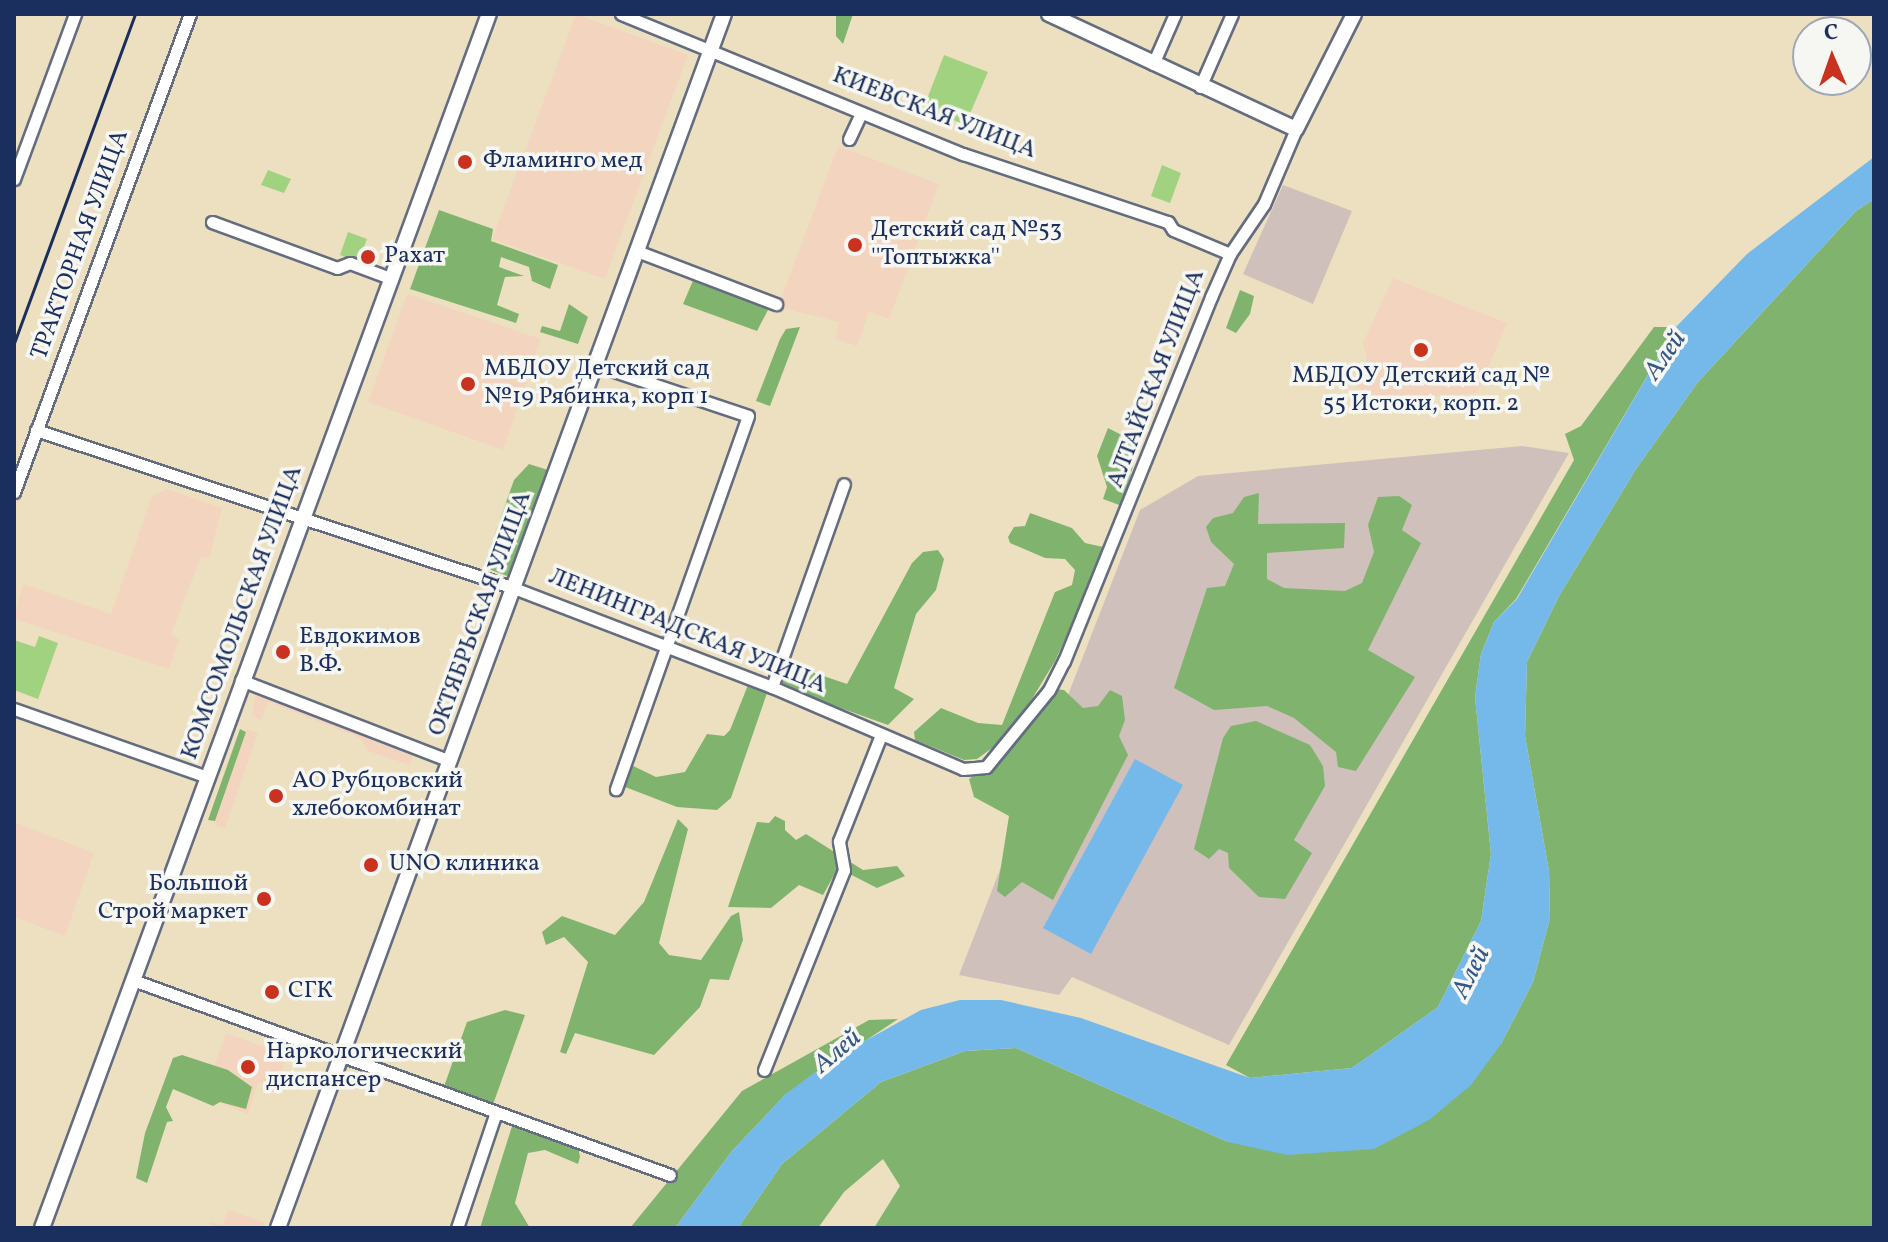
<!DOCTYPE html>
<html>
<head>
<meta charset="utf-8">
<style>
	body { margin:0 }
	#map { position:relative; width:1888px; height:1242px; overflow:hidden; background:#ede0c0; font-family:Vollkorn,serif }
	div>[style] { position:absolute }
	.built>* { inset:0; background:#f3d4bf }
	.industrial>* { inset:0; background:#cfc0bb }
	.green>* { inset:0; background:#a1d280 }
	.forest>* { inset:0; background:#80b46e }
	.water>* { inset:0; background:#75b8ea }
	.roads { filter:drop-shadow(2px 0 #646d80) drop-shadow(-2px 0 #646d80) drop-shadow(0 2px #646d80) drop-shadow(0 -2px #646d80) }
	.minor>* { height:11px; margin:-5.5px; padding:0 5.5px; transform-origin:5.5px; border-radius:5.5px; background:#fff }
	.major>* { height:14px; margin:-7px; padding:0 7px; transform-origin:7px; border-radius:7px; background:#fff }
	.rail>* { height:3px; margin:-1.5px; padding:0 1.5px; transform-origin:1.5px; border-radius:1.5px; background:#1b2f5e }
	.dots>* { width:22px; height:22px; translate:-50% -50%; box-sizing:border-box; border:4px solid #f6f6f2; border-radius:50% }
	span { translate:-50% -50%; white-space:nowrap; text-align:center; line-height:1.15; -webkit-text-stroke:7px #f6f6f2; paint-order:stroke }
	.street-label { font-size:24px; color:#1b2f5e }
	.poi-label { font-size:24px; color:#1b2f5e }
	.left { translate:0 -50%; text-align:left }
	.right { translate:-100% -50%; text-align:right }
	.water-label { font-size:26px; color:#365888; font-style:italic }
	.frame { position:absolute; inset:0; border:16px solid #1b2f5e; pointer-events:none }
	.north { position:absolute; left:1792px; top:16px; width:80px; height:80px; box-sizing:border-box; background:#f6f6f2; border:2px solid #9ea6b7; border-radius:50%; rotate:358deg; font-size:22px; font-weight:700; line-height:32px; text-align:center; color:#1b2f5e }
	.north::after { content:''; display:block; margin:auto; width:28px; height:36px; background:#c8321e; clip-path:polygon(50% 0,100% 100%,50% 72%,0 100%) }
</style>
</head>
<body>
<div id="map">
	<div class="built">
		<i style="clip-path:polygon(576px 14px,688px 55px,605px 279px,492px 239px)"></i>
		<i style="clip-path:polygon(838px 146px,939px 184px,889px 319px,869px 312px,857px 346px,835px 339px,839px 322px,778px 307px)"></i>
		<i style="clip-path:polygon(1393px 278px,1507px 323px,1477px 393px,1386px 400px,1356px 387px,1367px 358px,1363px 343px)"></i>
		<i style="clip-path:polygon(407px 294px,541px 339px,503px 450px,368px 402px)"></i>
		<i style="clip-path:polygon(167px 489px,222px 508px,209px 558px,201px 557px,171px 634px,179px 639px,169px 669px,14px 619px,23px 584px,111px 614px,152px 496px)"></i>
		<i style="clip-path:polygon(257px 688px,367px 731px,373px 741px,413px 756px,410px 765px,368px 751px,360px 738px,268px 702px,261px 720px,252px 716px)"></i>
		<i style="clip-path:polygon(247px 729px,258px 733px,225px 828px,214px 825px)"></i>
		<i style="clip-path:polygon(14px 822px,94px 853px,65px 936px,14px 917px)"></i>
		<i style="clip-path:polygon(226px 1033px,286px 1055px,279px 1080px,258px 1083px,248px 1114px,204px 1096px)"></i>
		<i style="clip-path:polygon(228px 1210px,264px 1222px,262px 1228px,209px 1228px,211px 1222px,223px 1225px)"></i>
	</div>
	<div class="industrial">
		<i style="clip-path:polygon(1283px 185px,1352px 211px,1313px 304px,1243px 274px)"></i>
		<i style="clip-path:polygon(1522px 446px,1569px 453px,1229px 1045px,1072px 977px,1059px 995px,959px 975px,1140px 510px,1198px 476px)"></i>
	</div>
	<div class="green">
		<i style="clip-path:polygon(944px 55px,988px 72px,965px 125px,924px 107px)"></i>
		<i style="clip-path:polygon(1162px 165px,1181px 173px,1170px 203px,1151px 196px)"></i>
		<i style="clip-path:polygon(268px 170px,291px 179px,284px 193px,261px 185px)"></i>
		<i style="clip-path:polygon(348px 232px,367px 239px,358px 262px,340px 255px)"></i>
		<i style="clip-path:polygon(39px 636px,58px 643px,38px 699px,14px 690px,14px 640px,35px 647px)"></i>
	</div>
	<div class="forest">
		<i style="clip-path:polygon(822px 14px,853px 14px,843px 44px,836px 36px,836px 15px)"></i>
		<i style="clip-path:polygon(1874px 199px,1874px 1228px,874px 1228px,900px 1186px,883px 1159px,844px 1192px,818px 1228px,738px 1228px,782px 1164px,881px 1082px,965px 1051px,1016px 1048px,1228px 1142px,1501px 1044px,1533px 982px,1550px 918px,1549px 871px,1525px 736px,1527px 662px,1559px 596px,1636px 469px,1698px 382px,1856px 211px)"></i>
		<i style="clip-path:polygon(439px 210px,493px 229px,491px 241px,558px 265px,550px 289px,532px 281px,529px 267px,501px 257px,499px 267px,524px 276px,505px 277px,497px 305px,519px 314px,516px 323px,410px 289px)"></i>
		<i style="clip-path:polygon(695px 276px,770px 306px,757px 331px,683px 304px)"></i>
		<i style="clip-path:polygon(1240px 290px,1254px 296px,1250px 314px,1236px 333px,1226px 328px)"></i>
		<i style="clip-path:polygon(569px 304px,588px 317px,578px 344px,540px 332px,542px 326px,560px 331px)"></i>
		<i style="clip-path:polygon(800px 327px,770px 406px,756px 401px,780px 339px,786px 329px)"></i>
		<i style="clip-path:polygon(1654px 327px,1676px 327px,1516px 599px,1494px 622px,1481px 654px,1475px 697px,1491px 854px,1481px 921px,1438px 1007px,1352px 1068px,1250px 1078px,1226px 1065px,1574px 460px,1565px 434px,1581px 426px)"></i>
		<i style="clip-path:polygon(1108px 428px,1139px 444px,1122px 506px,1103px 499px,1107px 487px,1097px 456px)"></i>
		<i style="clip-path:polygon(529px 464px,548px 470px,510px 577px,483px 567px,514px 480px)"></i>
		<i style="clip-path:polygon(1259px 493px,1258px 524px,1345px 523px,1344px 548px,1267px 553px,1267px 579px,1284px 588px,1345px 591px,1362px 583px,1374px 552px,1368px 525px,1378px 497px,1399px 496px,1412px 505px,1402px 530px,1421px 543px,1368px 650px,1415px 677px,1356px 771px,1338px 767px,1336px 752px,1294px 718px,1267px 706px,1214px 710px,1174px 688px,1207px 588px,1225px 586px,1234px 564px,1211px 542px,1206px 527px,1213px 518px,1233px 513px,1244px 497px)"></i>
		<i style="clip-path:polygon(1030px 513px,1072px 528px,1085px 543px,1108px 548px,1055px 661px,1010px 735px,977px 759px,964px 760px,915px 740px,914px 732px,941px 708px,978px 723px,1002px 725px,1055px 592px,1072px 585px,1075px 570px,1065px 559px,1045px 558px,1010px 543px,1008px 537px,1014px 527px,1025px 526px)"></i>
		<i style="clip-path:polygon(938px 550px,944px 559px,936px 590px,916px 614px,894px 688px,914px 699px,888px 725px,782px 687px,783px 674px,797px 667px,847px 684px,912px 563px,923px 552px)"></i>
		<i style="clip-path:polygon(748px 685px,767px 693px,731px 798px,717px 810px,677px 807px,620px 785px,627px 763px,656px 777px,685px 772px,707px 734px,724px 736px,730px 730px)"></i>
		<i style="clip-path:polygon(1055px 689px,1064px 690px,1083px 708px,1098px 706px,1110px 690px,1122px 696px,1125px 720px,1119px 736px,1128px 755px,1053px 900px,1022px 882px,1005px 897px,997px 891px,1009px 816px,974px 797px,969px 779px,1011px 749px)"></i>
		<i style="clip-path:polygon(1256px 721px,1310px 745px,1323px 766px,1325px 786px,1294px 840px,1312px 853px,1285px 899px,1259px 897px,1229px 868px,1228px 853px,1219px 849px,1209px 859px,1194px 849px,1223px 738px,1231px 726px)"></i>
		<i style="clip-path:polygon(240px 729px,246px 732px,215px 821px,208px 820px)"></i>
		<i style="clip-path:polygon(775px 816px,785px 821px,785px 830px,796px 840px,806px 834px,863px 870px,897px 866px,905px 876px,877px 888px,838px 868px,823px 895px,799px 885px,771px 908px,728px 907px,757px 822px,769px 823px)"></i>
		<i style="clip-path:polygon(678px 819px,688px 829px,659px 943px,669px 955px,701px 960px,731px 916px,739px 912px,743px 940px,729px 980px,710px 979px,700px 1007px,654px 1055px,575px 1033px,566px 1054px,560px 1052px,588px 962px,564px 937px,546px 945px,542px 932px,562px 916px,615px 935px,644px 902px)"></i>
		<i style="clip-path:polygon(505px 1010px,525px 1015px,491px 1110px,442px 1092px,467px 1022px)"></i>
		<i style="clip-path:polygon(898px 1019px,786px 1094px,732px 1151px,675px 1228px,630px 1228px,742px 1091px,869px 1020px)"></i>
		<i style="clip-path:polygon(182px 1055px,228px 1070px,252px 1087px,246px 1109px,220px 1102px,213px 1106px,173px 1089px,166px 1107px,173px 1121px,167px 1122px,147px 1183px,136px 1178px,145px 1133px,173px 1058px)"></i>
		<i style="clip-path:polygon(513px 1123px,578px 1147px,580px 1157px,578px 1164px,545px 1150px,528px 1153px,515px 1203px,530px 1228px,480px 1228px)"></i>
	</div>
	<div class="water">
		<i style="clip-path:polygon(1874px 157px,1874px 199px,1856px 211px,1698px 382px,1636px 469px,1559px 596px,1527px 662px,1525px 736px,1549px 871px,1550px 918px,1533px 982px,1501px 1044px,1471px 1085px,1429px 1120px,1374px 1149px,1287px 1155px,1228px 1142px,1016px 1048px,965px 1051px,881px 1082px,782px 1164px,738px 1228px,675px 1228px,732px 1151px,786px 1094px,834px 1058px,921px 1010px,960px 1000px,1001px 1000px,1081px 1018px,1250px 1078px,1352px 1068px,1438px 1007px,1481px 921px,1491px 854px,1475px 697px,1481px 654px,1494px 622px,1517px 599px,1676px 327px,1747px 254px)"></i>
		<i style="clip-path:polygon(1135px 759px,1183px 785px,1091px 954px,1043px 928px)"></i>
	</div>
	<div class="roads">
		<div class="minor">
			<i style="left:621px;top:14px;width:370px;rotate:22.3deg"></i>
			<i style="left:963px;top:154px;width:216px;rotate:18.4deg"></i>
			<i style="left:1168px;top:222px;width:9px;rotate:58deg"></i>
			<i style="left:1173px;top:230px;width:62px;rotate:22.8deg"></i>
			<i style="left:1153px;top:64px;width:55px;rotate:-66.3deg"></i>
			<i style="left:1200px;top:87px;width:80px;rotate:-66.3deg"></i>
			<i style="left:849px;top:139px;width:29px;rotate:-65deg"></i>
			<i style="left:14px;top:179px;width:176px;rotate:-69.7deg"></i>
			<i style="left:212px;top:222px;width:133px;rotate:20.2deg"></i>
			<i style="left:337px;top:268px;width:14px;rotate:-21deg"></i>
			<i style="left:350px;top:263px;width:43px;rotate:20.6deg"></i>
			<i style="left:637px;top:251px;width:149px;rotate:20.9deg"></i>
			<i style="left:596px;top:365px;width:160px;rotate:18.5deg"></i>
			<i style="left:748px;top:416px;width:396px;rotate:109.5deg"></i>
			<i style="left:36px;top:430px;width:503px;rotate:18.29deg"></i>
			<i style="left:514px;top:588px;width:276px;rotate:21deg"></i>
			<i style="left:772px;top:687px;width:208px;rotate:23.2deg"></i>
			<i style="left:963px;top:769px;width:23px;rotate:-5deg"></i>
			<i style="left:986px;top:767px;width:99px;rotate:-50.7deg"></i>
			<i style="left:1049px;top:690px;width:33px;rotate:-63deg"></i>
			<i style="left:1064px;top:661px;width:393px;rotate:-68deg"></i>
			<i style="left:1211px;top:297px;width:47px;rotate:-66.2deg"></i>
			<i style="left:1230px;top:254px;width:60px;rotate:-55.8deg"></i>
			<i style="left:1264px;top:204px;width:82px;rotate:-66.9deg"></i>
			<i style="left:14px;top:492px;width:509px;rotate:-69.79deg"></i>
			<i style="left:241px;top:680px;width:224px;rotate:21.2deg"></i>
			<i style="left:772px;top:687px;width:215px;rotate:-70.5deg"></i>
			<i style="left:14px;top:709px;width:205px;rotate:19.4deg"></i>
			<i style="left:133px;top:980px;width:571px;rotate:19.96deg"></i>
			<i style="left:764px;top:1070px;width:215px;rotate:-68.2deg"></i>
			<i style="left:844px;top:870px;width:29px;rotate:-100deg"></i>
			<i style="left:839px;top:841px;width:114px;rotate:-68.4deg"></i>
			<i style="left:457px;top:1228px;width:122px;rotate:-71.4deg"></i>
		</div>
		<div class="major">
			<i style="left:1049px;top:14px;width:272px;rotate:25deg"></i>
			<i style="left:1296px;top:129px;width:129px;rotate:-63.2deg"></i>
			<i style="left:42px;top:1228px;width:1294px;rotate:-69.79deg"></i>
			<i style="left:278px;top:1228px;width:1293px;rotate:-69.83deg"></i>
		</div>
	</div>
	<div class="rail">
		<i style="left:14px;top:343px;width:351px;rotate:-69.8deg"></i>
	</div>
	<div class="dots">
		<i style="left:465px;top:162px;background:#c8321e"></i>
		<i style="left:855px;top:245px;background:#c8321e"></i>
		<i style="left:368px;top:257px;background:#c8321e"></i>
		<i style="left:1421px;top:350px;background:#c8321e"></i>
		<i style="left:468px;top:384px;background:#c8321e"></i>
		<i style="left:283px;top:652px;background:#c8321e"></i>
		<i style="left:276px;top:796px;background:#c8321e"></i>
		<i style="left:371px;top:865px;background:#c8321e"></i>
		<i style="left:264px;top:899px;background:#c8321e"></i>
		<i style="left:272px;top:992px;background:#c8321e"></i>
		<i style="left:248px;top:1067px;background:#c8321e"></i>
	</div>
	<div class="street-label">
		<span style="left:934px;top:114px;rotate:21deg">КИЕВСКАЯ УЛИЦА</span>
		<span style="left:81px;top:245px;rotate:-70deg">ТРАКТОРНАЯ УЛИЦА</span>
		<span style="left:1157px;top:379px;rotate:-69deg">АЛТАЙСКАЯ УЛИЦА</span>
		<span style="left:243px;top:613px;rotate:-70deg">КОМСОМОЛЬСКАЯ УЛИЦА</span>
		<span style="left:481px;top:614px;rotate:-70deg">ОКТЯБРЬСКАЯ УЛИЦА</span>
		<span style="left:687px;top:632px;rotate:22deg">ЛЕНИНГРАДСКАЯ УЛИЦА</span>
	</div>
	<div class="poi-label">
		<span class="left" style="left:483px;top:162px">Фламинго мед</span>
		<span class="left" style="left:871px;top:245px">Детский сад №53<br>''Топтыжка''</span>
		<span class="left" style="left:384px;top:257px">Рахат</span>
		<span class="left" style="left:484px;top:384px">МБДОУ Детский сад<br>№19 Рябинка, корп 1</span>
		<span style="left:1421px;top:391px">МБДОУ Детский сад №<br>55 Истоки, корп. 2</span>
		<span class="left" style="left:299px;top:652px">Евдокимов<br>В.Ф.</span>
		<span class="left" style="left:292px;top:796px">АО Рубцовский<br>хлебокомбинат</span>
		<span class="left" style="left:389px;top:865px">UNO клиника</span>
		<span class="right" style="left:248px;top:899px">Большой<br>Строй маркет</span>
		<span class="left" style="left:288px;top:992px">СГК</span>
		<span class="left" style="left:266px;top:1067px">Наркологический<br>диспансер</span>
	</div>
	<div class="water-label">
		<span style="left:1666px;top:356px;rotate:-55deg">Алей</span>
		<span style="left:1472px;top:973px;rotate:-63deg">Алей</span>
		<span style="left:838px;top:1052px;rotate:-40deg">Алей</span>
	</div>
	<div class="frame"></div>
	<div class="north">С</div>
</div>
</body>
</html>
